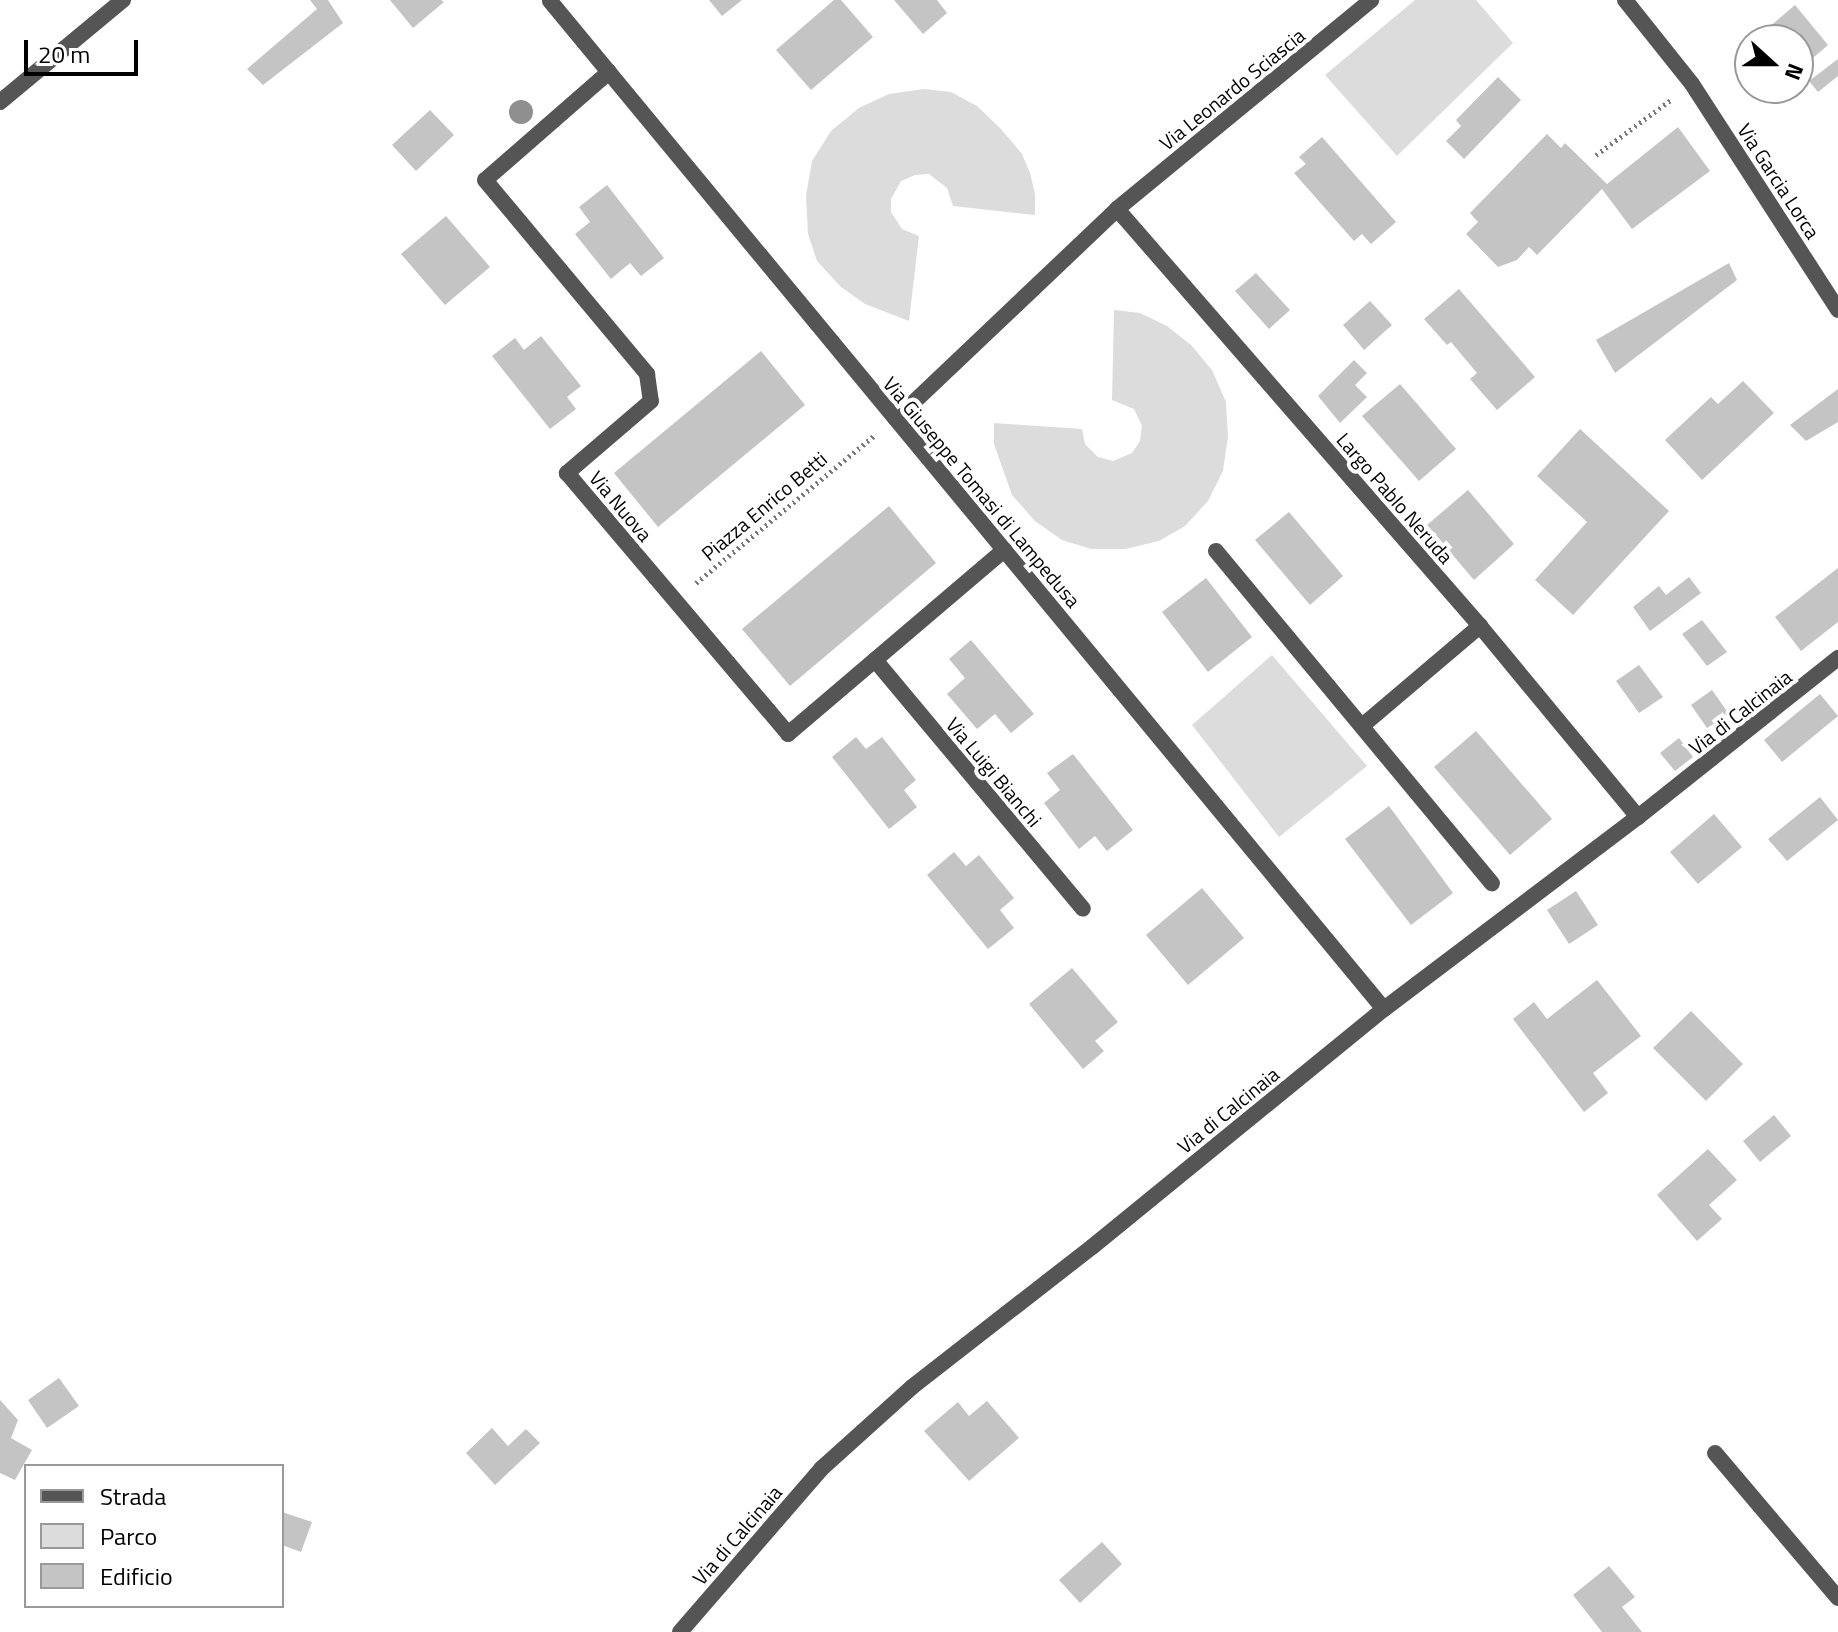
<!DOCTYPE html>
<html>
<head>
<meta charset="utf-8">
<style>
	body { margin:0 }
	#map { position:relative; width:1838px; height:1632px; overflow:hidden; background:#fff; font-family:"Titillium Web",sans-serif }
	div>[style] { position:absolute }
	.green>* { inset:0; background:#dcdcdc }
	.building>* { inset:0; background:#c4c4c4 }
	.path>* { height:5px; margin-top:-2.5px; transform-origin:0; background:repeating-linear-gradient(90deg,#777 0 2px,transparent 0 6px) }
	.lane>* { height:16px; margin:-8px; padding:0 8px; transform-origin:8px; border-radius:8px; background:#555 }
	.street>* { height:16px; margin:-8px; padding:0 8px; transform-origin:8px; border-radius:8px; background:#555 }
	.trees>* { width:24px; height:24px; margin:-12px; border-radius:50%; background:#8f8f8f }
	span { translate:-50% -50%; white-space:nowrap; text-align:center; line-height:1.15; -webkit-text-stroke:8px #fff; paint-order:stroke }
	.street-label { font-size:20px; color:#000 }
	.legend { position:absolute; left:24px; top:1464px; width:260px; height:144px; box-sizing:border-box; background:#fff; border:2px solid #999; margin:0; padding:10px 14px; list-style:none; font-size:24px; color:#000 }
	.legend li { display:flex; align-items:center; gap:16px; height:40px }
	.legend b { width:40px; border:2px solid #999 }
	.north { position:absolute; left:1734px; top:24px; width:80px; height:80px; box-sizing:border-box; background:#fff; border:2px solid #999; border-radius:50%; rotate:111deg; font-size:22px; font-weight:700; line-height:32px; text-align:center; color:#000 }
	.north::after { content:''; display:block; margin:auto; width:28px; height:36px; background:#000; clip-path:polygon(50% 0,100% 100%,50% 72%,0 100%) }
	.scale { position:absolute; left:24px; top:40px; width:114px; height:36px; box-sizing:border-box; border:4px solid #000; border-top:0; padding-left:10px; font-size:24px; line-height:28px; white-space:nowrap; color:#000; -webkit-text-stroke:6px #fff; paint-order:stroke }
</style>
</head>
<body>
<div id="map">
	<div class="green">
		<i style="clip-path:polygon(1415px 0,1476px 0,1513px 43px,1397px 156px,1325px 75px)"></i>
		<i style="clip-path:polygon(924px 89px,951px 92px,977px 106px,1001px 129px,1022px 154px,1030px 173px,1035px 194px,1035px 215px,953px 206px,947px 188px,929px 174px,915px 175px,901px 181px,891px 199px,891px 212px,902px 229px,919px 236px,909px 321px,865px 304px,841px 287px,817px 261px,808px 234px,806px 196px,812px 161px,831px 131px,859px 108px,889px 94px)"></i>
		<i style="clip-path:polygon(1114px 310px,1140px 313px,1167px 326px,1191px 345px,1212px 370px,1226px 402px,1228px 436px,1223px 471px,1208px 501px,1185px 526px,1159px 541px,1125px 549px,1091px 549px,1062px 540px,1035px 521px,1012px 495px,994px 444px,994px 423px,1082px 429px,1085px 444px,1098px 457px,1113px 461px,1132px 453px,1140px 441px,1142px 426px,1134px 409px,1112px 400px)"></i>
		<i style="clip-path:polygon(1272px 655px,1367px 766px,1279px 837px,1192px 725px)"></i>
	</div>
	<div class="building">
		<i style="clip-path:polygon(310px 0,328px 0,343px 23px,263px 85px,247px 69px,317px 9px)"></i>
		<i style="clip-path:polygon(390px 0,441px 0,444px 2px,413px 28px)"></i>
		<i style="clip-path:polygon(709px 0,742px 0,722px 16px)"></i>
		<i style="clip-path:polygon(834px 0,841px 0,873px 37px,811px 90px,776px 50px)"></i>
		<i style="clip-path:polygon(894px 0,937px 0,947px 13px,923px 34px)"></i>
		<i style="clip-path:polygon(1795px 5px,1828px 45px,1800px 69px,1804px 74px,1798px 79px,1798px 40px,1754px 40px)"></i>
		<i style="clip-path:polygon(1838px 59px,1838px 76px,1818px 92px,1809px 81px)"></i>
		<i style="clip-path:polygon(1498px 77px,1521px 100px,1464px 159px,1446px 141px,1461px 126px,1456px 120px)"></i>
		<i style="clip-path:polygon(1763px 88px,1787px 88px,1769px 102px,1759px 91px)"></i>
		<i style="clip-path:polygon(430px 110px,454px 135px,416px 171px,392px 145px)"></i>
		<i style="clip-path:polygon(1678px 127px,1710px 171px,1632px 229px,1602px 189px,1537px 255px,1529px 247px,1517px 260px,1498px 267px,1466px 234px,1478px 222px,1470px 213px,1547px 134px,1561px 148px,1565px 143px,1607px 184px)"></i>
		<i style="clip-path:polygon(1322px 137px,1396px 222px,1371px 244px,1362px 234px,1354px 241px,1294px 173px,1306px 164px,1299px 157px)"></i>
		<i style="clip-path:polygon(607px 185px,664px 258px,641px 276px,630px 263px,611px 279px,575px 234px,590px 222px,579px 207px)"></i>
		<i style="clip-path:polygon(446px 216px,490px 267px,445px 305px,401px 254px)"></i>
		<i style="clip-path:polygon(1729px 263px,1737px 280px,1615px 373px,1596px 340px)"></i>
		<i style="clip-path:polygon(1256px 273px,1290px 310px,1269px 329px,1235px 291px)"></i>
		<i style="clip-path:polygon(1459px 289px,1535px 377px,1497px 410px,1470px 379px,1477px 373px,1451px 342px,1447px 345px,1424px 319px)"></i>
		<i style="clip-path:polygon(1370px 301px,1392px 325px,1364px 350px,1343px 325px)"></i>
		<i style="clip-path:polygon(541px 336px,581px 386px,567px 397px,576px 409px,550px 429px,492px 356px,515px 338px,524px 350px)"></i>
		<i style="clip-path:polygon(761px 351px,805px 405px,658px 527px,614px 473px)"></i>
		<i style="clip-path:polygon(1354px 360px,1367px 373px,1355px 385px,1367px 397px,1340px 423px,1318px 396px)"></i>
		<i style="clip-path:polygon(1743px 381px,1774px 413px,1702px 480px,1665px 440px,1711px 397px,1718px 404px)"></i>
		<i style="clip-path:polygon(1400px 384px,1456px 449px,1419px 481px,1362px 416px)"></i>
		<i style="clip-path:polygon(1838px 389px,1838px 422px,1806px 441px,1790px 425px)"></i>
		<i style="clip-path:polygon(1580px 429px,1669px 511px,1573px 615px,1535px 580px,1587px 522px,1537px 476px)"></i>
		<i style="clip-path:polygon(1468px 490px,1514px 544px,1474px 580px,1427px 525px)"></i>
		<i style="clip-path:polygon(889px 506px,936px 563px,790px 686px,742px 629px)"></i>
		<i style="clip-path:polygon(1289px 512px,1343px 576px,1310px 605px,1255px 540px)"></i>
		<i style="clip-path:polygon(1838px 568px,1838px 622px,1801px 651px,1775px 617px)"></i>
		<i style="clip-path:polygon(1689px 577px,1701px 593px,1650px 631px,1633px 607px,1659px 586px,1666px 595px)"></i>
		<i style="clip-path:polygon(1206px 578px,1252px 637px,1208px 672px,1162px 612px)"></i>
		<i style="clip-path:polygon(1702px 620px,1727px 652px,1707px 666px,1682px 634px)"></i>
		<i style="clip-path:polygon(971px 640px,1034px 714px,1011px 733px,995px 714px,977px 729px,947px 694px,965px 678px,949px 659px)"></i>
		<i style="clip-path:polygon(1639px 665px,1663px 697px,1639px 713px,1616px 681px)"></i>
		<i style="clip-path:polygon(1712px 690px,1729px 714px,1707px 728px,1691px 705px)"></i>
		<i style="clip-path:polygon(1820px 694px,1838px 716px,1782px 762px,1764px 740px)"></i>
		<i style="clip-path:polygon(1476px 731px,1552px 819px,1510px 855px,1434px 767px)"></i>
		<i style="clip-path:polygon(856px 737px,866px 749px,882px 737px,916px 780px,904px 790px,917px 807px,889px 829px,832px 757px)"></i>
		<i style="clip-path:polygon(1679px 738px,1693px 757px,1675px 771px,1660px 753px)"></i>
		<i style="clip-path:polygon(1073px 754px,1133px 830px,1107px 851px,1095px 836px,1079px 849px,1044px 803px,1060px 790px,1047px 773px)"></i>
		<i style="clip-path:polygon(1820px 797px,1838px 820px,1787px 861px,1768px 839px)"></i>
		<i style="clip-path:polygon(1389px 806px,1453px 893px,1411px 925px,1345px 839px)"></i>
		<i style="clip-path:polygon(1714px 814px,1742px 847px,1698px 884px,1670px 852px)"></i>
		<i style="clip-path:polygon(954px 852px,966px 866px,979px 855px,1014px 898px,1000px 910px,1014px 928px,988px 949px,927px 875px)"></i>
		<i style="clip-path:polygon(1202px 888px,1244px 938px,1188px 985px,1146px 935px)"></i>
		<i style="clip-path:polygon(1576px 891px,1598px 925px,1569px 944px,1547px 910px)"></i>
		<i style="clip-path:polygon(1072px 968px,1118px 1022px,1095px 1041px,1104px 1051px,1083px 1069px,1029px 1004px)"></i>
		<i style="clip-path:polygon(1597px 980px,1641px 1036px,1593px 1073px,1608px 1093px,1584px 1112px,1513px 1019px,1534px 1002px,1547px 1019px)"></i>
		<i style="clip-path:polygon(1691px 1011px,1743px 1064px,1706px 1101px,1653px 1048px)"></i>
		<i style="clip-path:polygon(1774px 1115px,1791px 1136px,1760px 1162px,1743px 1141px)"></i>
		<i style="clip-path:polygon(1708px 1149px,1737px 1180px,1709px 1205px,1722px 1219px,1697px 1241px,1657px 1195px)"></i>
		<i style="clip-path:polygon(59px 1378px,79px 1406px,47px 1428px,28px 1400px)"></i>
		<i style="clip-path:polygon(0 1400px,18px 1420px,11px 1438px,32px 1450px,15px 1480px,0 1473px)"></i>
		<i style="clip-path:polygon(987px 1401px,1019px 1438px,969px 1481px,924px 1431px,958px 1402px,969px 1416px)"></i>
		<i style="clip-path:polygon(492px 1428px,508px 1446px,526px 1429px,540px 1443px,495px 1485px,466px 1453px)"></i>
		<i style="clip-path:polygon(282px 1512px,312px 1522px,301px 1552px,282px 1545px)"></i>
		<i style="clip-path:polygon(1102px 1542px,1122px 1564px,1080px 1603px,1059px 1580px)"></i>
		<i style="clip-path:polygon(1609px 1566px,1635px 1597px,1622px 1607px,1642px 1632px,1602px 1632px,1573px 1595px)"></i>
	</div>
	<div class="path">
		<i style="left:1596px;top:155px;width:94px;rotate:-36.4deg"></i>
		<i style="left:696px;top:583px;width:231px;rotate:-39.6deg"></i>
	</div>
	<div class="lane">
		<i style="left:1216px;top:551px;width:432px;rotate:50.3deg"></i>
		<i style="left:1362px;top:726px;width:155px;rotate:-40.3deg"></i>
	</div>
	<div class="street">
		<i style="left:1625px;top:0;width:107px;rotate:51.4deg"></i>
		<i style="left:1692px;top:84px;width:269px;rotate:57.1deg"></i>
		<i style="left:550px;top:1px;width:1308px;rotate:50.4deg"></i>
		<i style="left:609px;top:72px;width:164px;rotate:138.9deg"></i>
		<i style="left:485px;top:180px;width:253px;rotate:50.1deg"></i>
		<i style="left:647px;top:374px;width:27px;rotate:82deg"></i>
		<i style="left:651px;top:401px;width:111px;rotate:139.4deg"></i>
		<i style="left:567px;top:473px;width:342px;rotate:49.7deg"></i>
		<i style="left:788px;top:734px;width:284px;rotate:-40.4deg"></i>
		<i style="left:0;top:102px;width:160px;rotate:-39.7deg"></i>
		<i style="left:1117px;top:209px;width:553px;rotate:48.96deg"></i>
		<i style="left:1480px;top:626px;width:248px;rotate:50.4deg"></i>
		<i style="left:896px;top:419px;width:305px;rotate:-43.5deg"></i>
		<i style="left:1117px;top:209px;width:329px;rotate:-39.4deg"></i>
		<i style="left:875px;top:660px;width:324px;rotate:50.1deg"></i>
		<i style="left:1715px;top:1453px;width:190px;rotate:49.7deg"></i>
		<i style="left:680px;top:1632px;width:216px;rotate:-49.1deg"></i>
		<i style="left:821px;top:1469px;width:122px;rotate:-42deg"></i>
		<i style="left:912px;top:1387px;width:228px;rotate:-37.9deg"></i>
		<i style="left:1092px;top:1247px;width:377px;rotate:-39.2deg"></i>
		<i style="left:1384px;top:1009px;width:318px;rotate:-37.1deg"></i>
		<i style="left:1638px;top:817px;width:256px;rotate:-38.5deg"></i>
	</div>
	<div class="trees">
		<i style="left:521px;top:112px"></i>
	</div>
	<div class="street-label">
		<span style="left:1232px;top:89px;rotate:-39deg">Via Leonardo Sciascia</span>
		<span style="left:1779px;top:181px;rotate:57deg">Via Garcia Lorca</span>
		<span style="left:982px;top:492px;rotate:50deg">Via Giuseppe Tomasi di Lampedusa</span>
		<span style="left:1395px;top:498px;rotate:49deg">Largo Pablo Neruda</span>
		<span style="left:621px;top:506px;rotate:50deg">Via Nuova</span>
		<span style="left:764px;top:506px;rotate:-40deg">Piazza Enrico Betti</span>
		<span style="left:1740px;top:712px;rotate:-38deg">Via di Calcinaia</span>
		<span style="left:994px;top:772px;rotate:50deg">Via Luigi Bianchi</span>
		<span style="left:1228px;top:1110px;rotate:-39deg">Via di Calcinaia</span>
		<span style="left:737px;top:1535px;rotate:-49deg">Via di Calcinaia</span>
	</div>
	<ul class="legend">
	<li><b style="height:10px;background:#555"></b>Strada</li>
	<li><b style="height:22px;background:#dcdcdc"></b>Parco</li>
	<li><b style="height:22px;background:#c4c4c4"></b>Edificio</li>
	</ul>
	<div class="north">N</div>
	<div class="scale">20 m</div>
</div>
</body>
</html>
